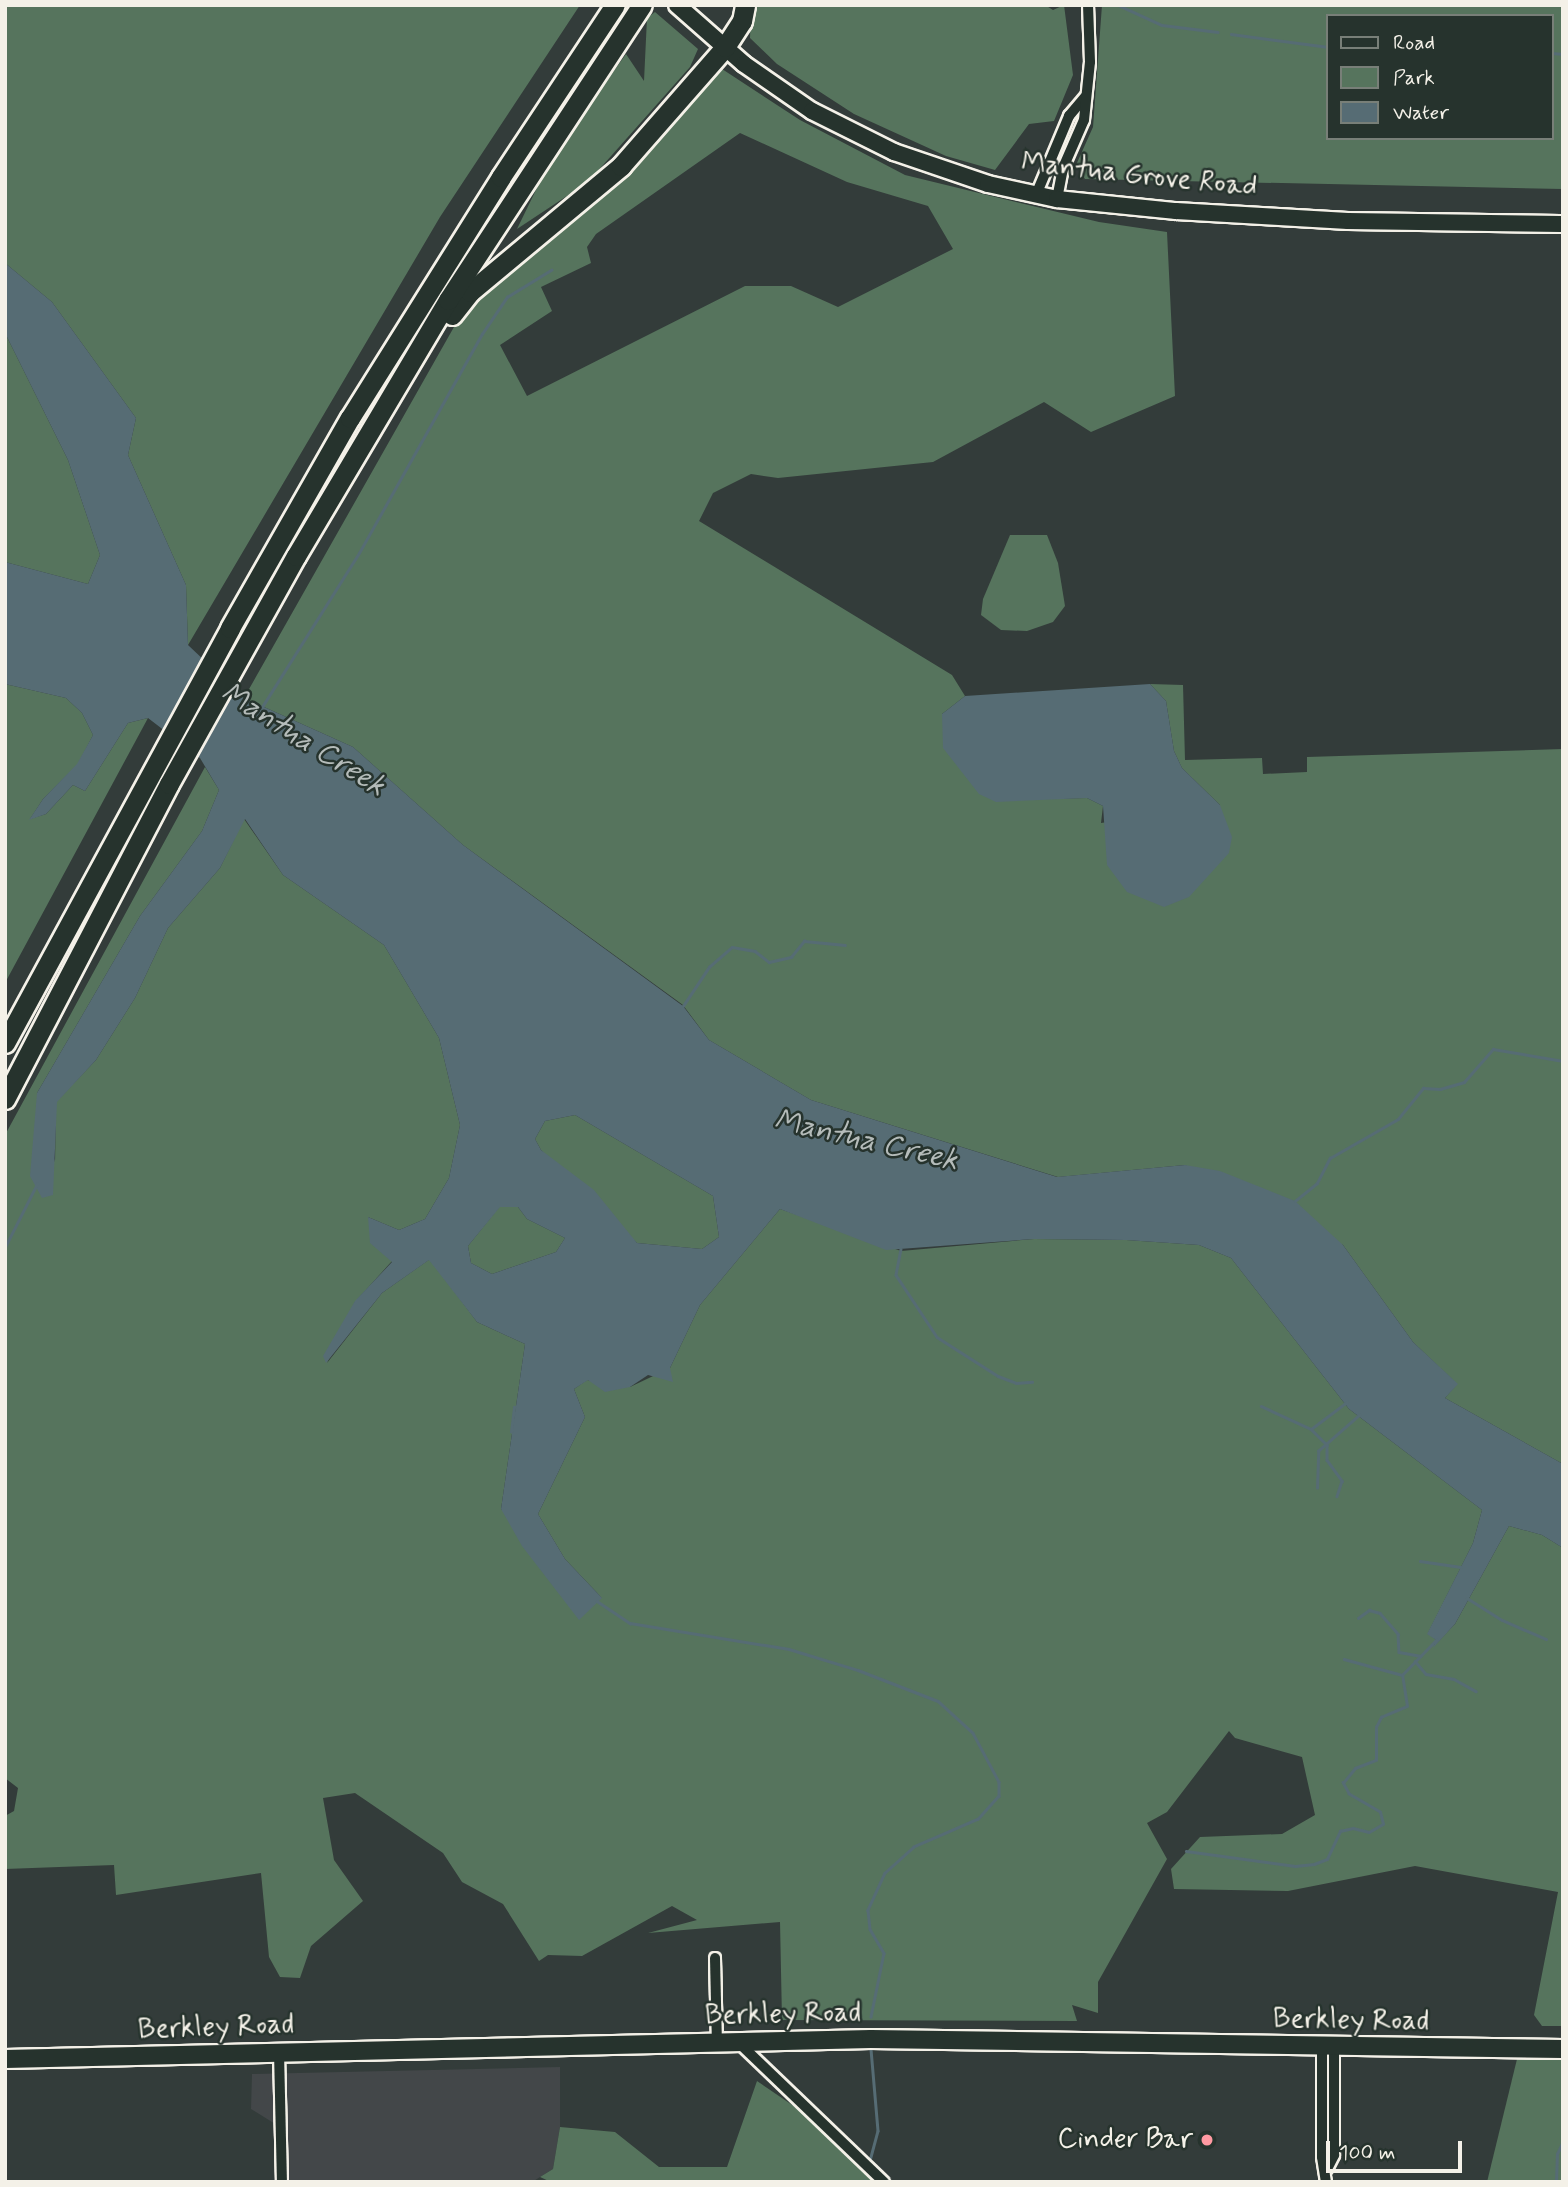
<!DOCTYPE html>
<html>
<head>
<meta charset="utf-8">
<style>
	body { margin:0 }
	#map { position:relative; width:1568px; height:2187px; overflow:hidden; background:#333c3a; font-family:Mynerve,sans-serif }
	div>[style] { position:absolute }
	.built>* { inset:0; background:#434749 }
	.green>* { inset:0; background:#56745d }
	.water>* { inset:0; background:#566c74 }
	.stream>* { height:2.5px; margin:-1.25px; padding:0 1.25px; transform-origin:1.25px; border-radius:1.25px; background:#566c74 }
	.roads { filter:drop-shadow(2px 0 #f4f1e8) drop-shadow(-2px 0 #f4f1e8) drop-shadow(0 2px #f4f1e8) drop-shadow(0 -2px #f4f1e8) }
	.street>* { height:10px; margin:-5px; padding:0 5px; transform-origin:5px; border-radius:5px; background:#26332d }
	.secondary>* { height:16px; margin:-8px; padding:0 8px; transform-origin:8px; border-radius:8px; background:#26332d }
	.primary>* { height:18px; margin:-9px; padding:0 9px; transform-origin:9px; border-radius:9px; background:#26332d }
	.highway>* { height:19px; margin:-9.5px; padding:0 9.5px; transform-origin:9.5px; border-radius:9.5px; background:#26332d }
	.dots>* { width:19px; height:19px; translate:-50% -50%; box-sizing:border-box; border:4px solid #26332d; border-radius:50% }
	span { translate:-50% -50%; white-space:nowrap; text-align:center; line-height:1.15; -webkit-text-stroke:5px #26332d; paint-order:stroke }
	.street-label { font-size:28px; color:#f4f1e8 }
	.poi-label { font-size:28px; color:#f4f1e8 }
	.right { translate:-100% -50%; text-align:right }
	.water-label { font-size:30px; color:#b5bcba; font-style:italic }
	.frame { position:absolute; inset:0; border:7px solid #f4f1e8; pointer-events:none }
	.legend { position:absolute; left:1326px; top:14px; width:228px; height:126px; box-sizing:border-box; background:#26332d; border:2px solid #787f78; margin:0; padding:9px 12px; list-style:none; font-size:21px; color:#f4f1e8 }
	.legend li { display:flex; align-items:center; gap:14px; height:35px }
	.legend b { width:35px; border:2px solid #787f78 }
	.scale { position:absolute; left:1326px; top:2141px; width:136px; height:32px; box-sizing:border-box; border:4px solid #f4f1e8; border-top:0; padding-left:9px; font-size:21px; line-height:24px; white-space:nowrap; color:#f4f1e8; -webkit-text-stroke:5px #26332d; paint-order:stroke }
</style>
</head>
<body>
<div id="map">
	<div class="built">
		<i style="clip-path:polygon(560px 2067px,560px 2127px,553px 2169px,532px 2182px,274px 2182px,280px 2127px,251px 2109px,252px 2074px)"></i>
	</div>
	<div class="green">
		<i style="clip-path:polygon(5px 5px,580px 5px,440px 217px,188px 645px,186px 585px,128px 455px,136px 418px,52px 302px,5px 263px)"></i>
		<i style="clip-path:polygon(751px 5px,1045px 5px,1053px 10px,1064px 5px,1073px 75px,1054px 121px,1029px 124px,995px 170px,946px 156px,854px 114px,777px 64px,750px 38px)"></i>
		<i style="clip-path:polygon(evenodd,1102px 5px,1563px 5px,1563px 189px,1085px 179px,1076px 165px,1093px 127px,1102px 5px,1328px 16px,1552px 16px,1552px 138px,1328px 138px,1328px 16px)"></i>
		<i style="clip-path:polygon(655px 12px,698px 49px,690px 67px,588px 182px,517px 229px,552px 157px,626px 54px,644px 81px,647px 18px)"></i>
		<i style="clip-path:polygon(evenodd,719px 67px,800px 120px,905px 175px,1099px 222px,1167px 232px,1175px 396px,1091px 432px,1044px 402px,933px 462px,778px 478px,751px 474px,713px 493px,699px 521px,952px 675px,965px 696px,942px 714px,1044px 799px,1087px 798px,1103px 806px,1101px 823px,1220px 805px,1182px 768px,1174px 751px,1166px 701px,1150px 684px,1183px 685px,1185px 760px,1262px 758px,1263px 774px,1307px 772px,1307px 757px,1563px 749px,1563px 1464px,1445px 1398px,1457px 1384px,1413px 1342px,1343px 1245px,1185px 1165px,1058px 1177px,811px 1100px,709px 1040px,683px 1005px,463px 845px,353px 747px,244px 698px,467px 304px,719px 67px,740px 133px,847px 182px,928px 206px,953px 249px,838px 307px,791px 286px,745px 286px,527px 396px,500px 345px,552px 311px,541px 287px,591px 263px,587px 247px,596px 234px,740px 133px)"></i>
		<i style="clip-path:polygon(5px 333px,68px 460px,100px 555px,88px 584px,5px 562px)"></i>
		<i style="clip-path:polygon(1010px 535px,1047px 535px,1058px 563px,1065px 606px,1053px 622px,1027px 631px,1001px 630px,981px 615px,983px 599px)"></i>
		<i style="clip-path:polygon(5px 684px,66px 698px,82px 713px,93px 735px,78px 764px,43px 799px,30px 819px,46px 814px,73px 785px,85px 791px,128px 723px,148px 718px,5px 983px)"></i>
		<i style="clip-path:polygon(205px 767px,219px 790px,202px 831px,140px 916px,37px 1093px,55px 1162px,56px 1102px,96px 1060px,135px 998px,168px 928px,220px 868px,244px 819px,283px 875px,384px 945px,439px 1038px,460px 1125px,449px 1178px,425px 1219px,399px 1230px,368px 1217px,392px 1261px,355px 1302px,327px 1363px,382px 1293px,430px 1259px,477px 1322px,525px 1344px,501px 1509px,602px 1598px,565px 1559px,538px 1514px,585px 1417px,574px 1389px,587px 1380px,630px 1387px,670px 1368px,700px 1305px,780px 1209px,901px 1251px,1034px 1239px,1126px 1240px,1199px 1245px,1231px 1258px,1349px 1409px,1482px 1510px,1473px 1543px,1428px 1633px,1436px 1640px,1434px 1646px,1455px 1624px,1509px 1526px,1542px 1535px,1563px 1548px,1563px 2026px,1542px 2026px,1534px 2015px,1558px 1892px,1415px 1866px,1288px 1891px,1174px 1889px,1171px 1869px,1200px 1837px,1282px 1834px,1315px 1815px,1302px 1757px,1235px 1738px,1229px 1731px,1167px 1812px,1147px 1823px,1167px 1859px,1098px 1982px,1098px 2013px,1072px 2005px,1077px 2021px,782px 2020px,780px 1922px,648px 1933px,697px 1920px,672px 1906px,582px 1956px,548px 1955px,539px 1961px,503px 1904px,462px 1882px,443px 1853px,355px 1793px,323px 1798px,334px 1860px,363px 1901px,311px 1946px,300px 1978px,280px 1977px,269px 1957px,261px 1873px,116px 1895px,114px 1865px,5px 1869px,5px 1816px,14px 1811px,18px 1788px,5px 1778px,5px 1135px)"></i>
		<i style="clip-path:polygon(575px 1115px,713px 1196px,719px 1237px,702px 1249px,637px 1243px,541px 1150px,535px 1139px,545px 1121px)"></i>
		<i style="clip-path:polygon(500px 1206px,518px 1207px,527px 1219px,565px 1238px,556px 1252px,492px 1274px,471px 1263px,468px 1246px)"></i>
		<i style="clip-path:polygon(1518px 2055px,1563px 2055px,1563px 2182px,1487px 2182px)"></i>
		<i style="clip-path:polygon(757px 2081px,832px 2132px,880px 2182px,551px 2182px,540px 2177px,553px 2169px,560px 2127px,615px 2132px,659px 2167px,727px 2167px)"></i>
	</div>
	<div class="water">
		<i style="clip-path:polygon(evenodd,5px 263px,52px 302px,136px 418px,128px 455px,186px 585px,188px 645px,244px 698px,353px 747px,463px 845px,683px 1006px,709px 1040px,811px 1100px,1057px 1177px,1185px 1165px,1220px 1171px,1295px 1201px,1343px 1245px,1413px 1342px,1458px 1384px,1445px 1398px,1563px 1464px,1563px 1548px,1542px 1535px,1509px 1526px,1455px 1624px,1433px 1648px,1436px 1640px,1427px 1634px,1473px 1543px,1482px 1510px,1349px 1409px,1231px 1258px,1199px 1245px,1126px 1240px,1034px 1239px,886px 1250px,780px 1209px,700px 1305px,670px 1368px,673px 1382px,648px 1375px,630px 1387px,605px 1392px,588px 1380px,574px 1389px,585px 1417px,538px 1514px,565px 1559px,602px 1598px,579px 1620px,522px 1546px,501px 1509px,525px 1344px,477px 1322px,429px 1260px,382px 1293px,326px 1363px,323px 1356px,355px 1301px,392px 1262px,370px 1243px,368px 1217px,399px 1230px,425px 1219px,449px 1178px,460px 1125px,439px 1038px,384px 945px,283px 875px,245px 819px,220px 868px,168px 928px,135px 998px,96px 1060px,57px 1102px,53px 1195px,42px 1198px,30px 1176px,37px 1093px,140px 916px,202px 831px,219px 790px,200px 758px,148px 718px,128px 723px,85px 791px,73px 785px,46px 814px,29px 820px,43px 799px,77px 764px,93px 735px,82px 713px,66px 698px,5px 684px,5px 562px,88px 584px,100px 555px,68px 460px,5px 333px,5px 263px,575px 1115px,713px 1196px,719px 1237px,702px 1249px,637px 1243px,594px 1190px,541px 1150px,535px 1139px,545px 1121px,575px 1115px,5px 263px,500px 1207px,518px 1207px,527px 1219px,565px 1238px,556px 1252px,492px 1274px,471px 1263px,468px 1246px,500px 1207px)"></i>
		<i style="clip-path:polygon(1150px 684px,1166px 701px,1174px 751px,1182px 768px,1220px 805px,1232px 837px,1229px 853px,1189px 897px,1164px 907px,1127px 892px,1107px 865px,1103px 806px,1087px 798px,996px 802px,979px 794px,943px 748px,942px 714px,965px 696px)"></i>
	</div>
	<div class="stream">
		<i style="left:1118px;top:5px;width:48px;rotate:24.4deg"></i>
		<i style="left:1162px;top:25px;width:56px;rotate:7.1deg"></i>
		<i style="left:1231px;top:34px;width:98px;rotate:7.6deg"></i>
		<i style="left:1552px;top:53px;width:11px;rotate:5deg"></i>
		<i style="left:262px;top:707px;width:182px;rotate:-57.8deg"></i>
		<i style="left:359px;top:553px;width:251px;rotate:-60.7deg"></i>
		<i style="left:482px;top:334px;width:45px;rotate:-56deg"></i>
		<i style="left:507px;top:297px;width:52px;rotate:-31.5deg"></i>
		<i style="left:683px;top:1006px;width:47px;rotate:-56.3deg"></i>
		<i style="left:709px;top:967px;width:30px;rotate:-41deg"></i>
		<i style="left:732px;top:947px;width:23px;rotate:10deg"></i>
		<i style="left:755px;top:951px;width:18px;rotate:38deg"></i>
		<i style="left:769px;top:962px;width:23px;rotate:-13deg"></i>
		<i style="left:791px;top:957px;width:21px;rotate:-51deg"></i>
		<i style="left:804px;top:941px;width:41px;rotate:5.6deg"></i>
		<i style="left:1295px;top:1201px;width:28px;rotate:-39deg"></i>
		<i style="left:1317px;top:1183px;width:28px;rotate:-63deg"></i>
		<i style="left:1330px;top:1158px;width:78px;rotate:-29.8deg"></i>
		<i style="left:1398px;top:1119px;width:40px;rotate:-51deg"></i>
		<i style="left:1423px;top:1088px;width:17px;rotate:3deg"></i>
		<i style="left:1440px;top:1089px;width:25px;rotate:-16deg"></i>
		<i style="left:1464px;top:1082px;width:44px;rotate:-48.7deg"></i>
		<i style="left:1493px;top:1049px;width:71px;rotate:9.7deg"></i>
		<i style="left:5px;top:1247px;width:71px;rotate:-63.1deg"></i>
		<i style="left:901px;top:1249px;width:26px;rotate:101deg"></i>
		<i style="left:896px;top:1275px;width:74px;rotate:56.5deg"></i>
		<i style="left:937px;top:1337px;width:72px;rotate:32.6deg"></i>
		<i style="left:998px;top:1376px;width:19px;rotate:21deg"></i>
		<i style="left:1016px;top:1383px;width:16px;rotate:-4deg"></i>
		<i style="left:1261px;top:1406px;width:55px;rotate:24.7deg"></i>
		<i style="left:1311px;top:1429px;width:23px;rotate:45deg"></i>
		<i style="left:1311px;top:1429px;width:45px;rotate:-36.9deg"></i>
		<i style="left:511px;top:1432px;width:25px;rotate:-83deg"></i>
		<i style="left:1327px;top:1445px;width:15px;rotate:90deg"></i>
		<i style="left:1327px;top:1460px;width:26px;rotate:54deg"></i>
		<i style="left:1342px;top:1481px;width:16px;rotate:108deg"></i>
		<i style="left:1317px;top:1488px;width:37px;rotate:-88deg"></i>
		<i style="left:1318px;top:1451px;width:55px;rotate:-41.3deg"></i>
		<i style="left:1420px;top:1561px;width:41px;rotate:8.3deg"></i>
		<i style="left:1467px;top:1598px;width:41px;rotate:32.2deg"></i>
		<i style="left:1502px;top:1620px;width:48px;rotate:23.4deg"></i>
		<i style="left:597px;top:1601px;width:40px;rotate:34deg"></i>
		<i style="left:630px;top:1623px;width:161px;rotate:9.3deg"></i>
		<i style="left:789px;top:1649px;width:72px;rotate:16.9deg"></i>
		<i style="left:858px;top:1670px;width:86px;rotate:21.2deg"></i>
		<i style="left:938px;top:1701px;width:47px;rotate:42.4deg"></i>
		<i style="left:973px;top:1733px;width:55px;rotate:62deg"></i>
		<i style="left:999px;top:1782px;width:14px;rotate:90deg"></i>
		<i style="left:999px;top:1796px;width:31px;rotate:132deg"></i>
		<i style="left:978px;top:1819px;width:70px;rotate:156.4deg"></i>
		<i style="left:914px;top:1847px;width:39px;rotate:138deg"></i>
		<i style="left:885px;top:1873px;width:41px;rotate:114.7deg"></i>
		<i style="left:868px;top:1910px;width:19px;rotate:84deg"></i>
		<i style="left:870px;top:1929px;width:28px;rotate:60deg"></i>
		<i style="left:884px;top:1953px;width:65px;rotate:101.5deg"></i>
		<i style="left:1358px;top:1618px;width:14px;rotate:-36deg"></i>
		<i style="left:1369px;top:1610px;width:11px;rotate:15deg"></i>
		<i style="left:1380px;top:1613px;width:28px;rotate:49deg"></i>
		<i style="left:1398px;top:1634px;width:18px;rotate:87deg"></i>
		<i style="left:1399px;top:1652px;width:22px;rotate:10deg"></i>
		<i style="left:1344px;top:1659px;width:60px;rotate:15.4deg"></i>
		<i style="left:1415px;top:1661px;width:17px;rotate:50deg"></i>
		<i style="left:1426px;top:1674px;width:28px;rotate:10deg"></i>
		<i style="left:1454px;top:1679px;width:25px;rotate:29deg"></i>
		<i style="left:1402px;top:1675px;width:49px;rotate:-45.8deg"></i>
		<i style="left:1186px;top:1851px;width:110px;rotate:7.8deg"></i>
		<i style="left:1295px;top:1866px;width:19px;rotate:-6deg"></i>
		<i style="left:1314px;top:1864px;width:14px;rotate:-21deg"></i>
		<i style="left:1327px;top:1859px;width:31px;rotate:-65deg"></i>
		<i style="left:1340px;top:1831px;width:13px;rotate:-13deg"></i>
		<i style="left:1353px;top:1828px;width:16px;rotate:14deg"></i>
		<i style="left:1369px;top:1832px;width:16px;rotate:-30deg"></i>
		<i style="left:1383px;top:1824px;width:12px;rotate:-104deg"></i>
		<i style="left:1380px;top:1812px;width:36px;rotate:-150deg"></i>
		<i style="left:1349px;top:1794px;width:13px;rotate:-119deg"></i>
		<i style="left:1343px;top:1783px;width:19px;rotate:-51deg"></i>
		<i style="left:1355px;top:1768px;width:22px;rotate:-21deg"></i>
		<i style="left:1376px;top:1760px;width:33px;rotate:-90deg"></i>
		<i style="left:1376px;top:1727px;width:11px;rotate:-63deg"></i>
		<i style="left:1381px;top:1717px;width:28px;rotate:-23deg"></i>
		<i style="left:1407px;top:1706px;width:31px;rotate:-99deg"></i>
		<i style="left:871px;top:2049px;width:82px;rotate:85.1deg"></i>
		<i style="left:878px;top:2131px;width:28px;rotate:105deg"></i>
		<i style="left:865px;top:2182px;width:1px;rotate:-90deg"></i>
		<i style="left:1556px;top:2182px;width:28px;rotate:-88deg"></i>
		<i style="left:1557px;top:2154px;width:14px;rotate:-65deg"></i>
	</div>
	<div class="roads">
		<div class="street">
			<i style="left:1036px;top:195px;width:86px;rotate:-67.3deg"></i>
			<i style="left:1069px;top:116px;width:25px;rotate:-50deg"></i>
			<i style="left:1057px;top:199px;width:32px;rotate:-79deg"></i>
			<i style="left:1063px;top:168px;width:52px;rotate:-66.4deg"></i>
			<i style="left:1084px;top:120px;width:58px;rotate:-84.1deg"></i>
			<i style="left:1090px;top:62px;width:57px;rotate:-92deg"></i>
			<i style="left:715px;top:1958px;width:85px;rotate:88.7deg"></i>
			<i style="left:738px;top:2042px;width:202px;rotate:43.8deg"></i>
			<i style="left:1322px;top:2048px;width:109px;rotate:90deg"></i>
			<i style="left:1322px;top:2157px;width:25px;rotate:81deg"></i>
			<i style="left:279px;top:2052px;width:130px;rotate:88.7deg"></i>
			<i style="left:1327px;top:2169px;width:16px;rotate:-63deg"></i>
			<i style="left:1334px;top:2155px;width:108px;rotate:-90deg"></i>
		</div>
		<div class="secondary">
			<i style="left:677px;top:5px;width:89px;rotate:41.4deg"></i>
			<i style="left:744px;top:64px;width:83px;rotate:34.7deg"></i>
			<i style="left:812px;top:111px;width:92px;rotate:26.6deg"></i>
			<i style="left:894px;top:152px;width:99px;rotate:18.8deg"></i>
			<i style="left:988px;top:184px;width:71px;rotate:12.3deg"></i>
			<i style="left:1057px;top:199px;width:120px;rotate:5.8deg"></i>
			<i style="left:1176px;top:211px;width:172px;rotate:3.3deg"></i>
			<i style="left:1348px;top:221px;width:215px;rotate:0.8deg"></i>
		</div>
		<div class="primary">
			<i style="left:5px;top:2059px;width:866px;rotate:-1.32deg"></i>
			<i style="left:871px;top:2039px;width:692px;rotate:0.83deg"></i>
		</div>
		<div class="highway">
			<i style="left:452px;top:315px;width:29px;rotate:-52deg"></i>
			<i style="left:470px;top:292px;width:197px;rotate:-39.8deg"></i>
			<i style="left:621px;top:166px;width:158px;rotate:-48.8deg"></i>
			<i style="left:725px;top:47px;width:31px;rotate:-57deg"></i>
			<i style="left:742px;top:21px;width:16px;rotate:-79deg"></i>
			<i style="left:5px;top:1043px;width:472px;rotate:-61.5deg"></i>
			<i style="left:230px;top:628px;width:242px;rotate:-60.3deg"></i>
			<i style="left:350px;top:418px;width:284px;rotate:-57.9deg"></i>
			<i style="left:501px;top:177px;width:206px;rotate:-56.5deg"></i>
			<i style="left:5px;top:1099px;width:355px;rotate:-62.5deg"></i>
			<i style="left:169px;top:784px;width:261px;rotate:-60.9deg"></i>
			<i style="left:296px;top:556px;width:298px;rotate:-59.3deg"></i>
			<i style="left:448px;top:300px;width:353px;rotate:-56.7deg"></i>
		</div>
	</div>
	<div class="dots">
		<i style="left:1207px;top:2140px;background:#ff9aa2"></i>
	</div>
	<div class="street-label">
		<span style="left:1139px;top:176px;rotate:6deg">Mantua Grove Road</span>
		<span style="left:783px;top:2015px;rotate:-1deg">Berkley Road</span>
		<span style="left:1351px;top:2021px;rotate:1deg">Berkley Road</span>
		<span style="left:216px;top:2028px;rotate:-2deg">Berkley Road</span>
	</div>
	<div class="poi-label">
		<span class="right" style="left:1193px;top:2140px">Cinder Bar</span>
	</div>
	<div class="water-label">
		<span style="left:303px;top:740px;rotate:32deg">Mantua Creek</span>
		<span style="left:866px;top:1141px;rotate:13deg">Mantua Creek</span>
	</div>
	<div class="frame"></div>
	<ul class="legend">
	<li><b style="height:9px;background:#26332d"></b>Road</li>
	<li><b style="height:19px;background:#56745d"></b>Park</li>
	<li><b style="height:19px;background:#566c74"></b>Water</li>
	</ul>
	<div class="scale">100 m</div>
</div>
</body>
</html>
